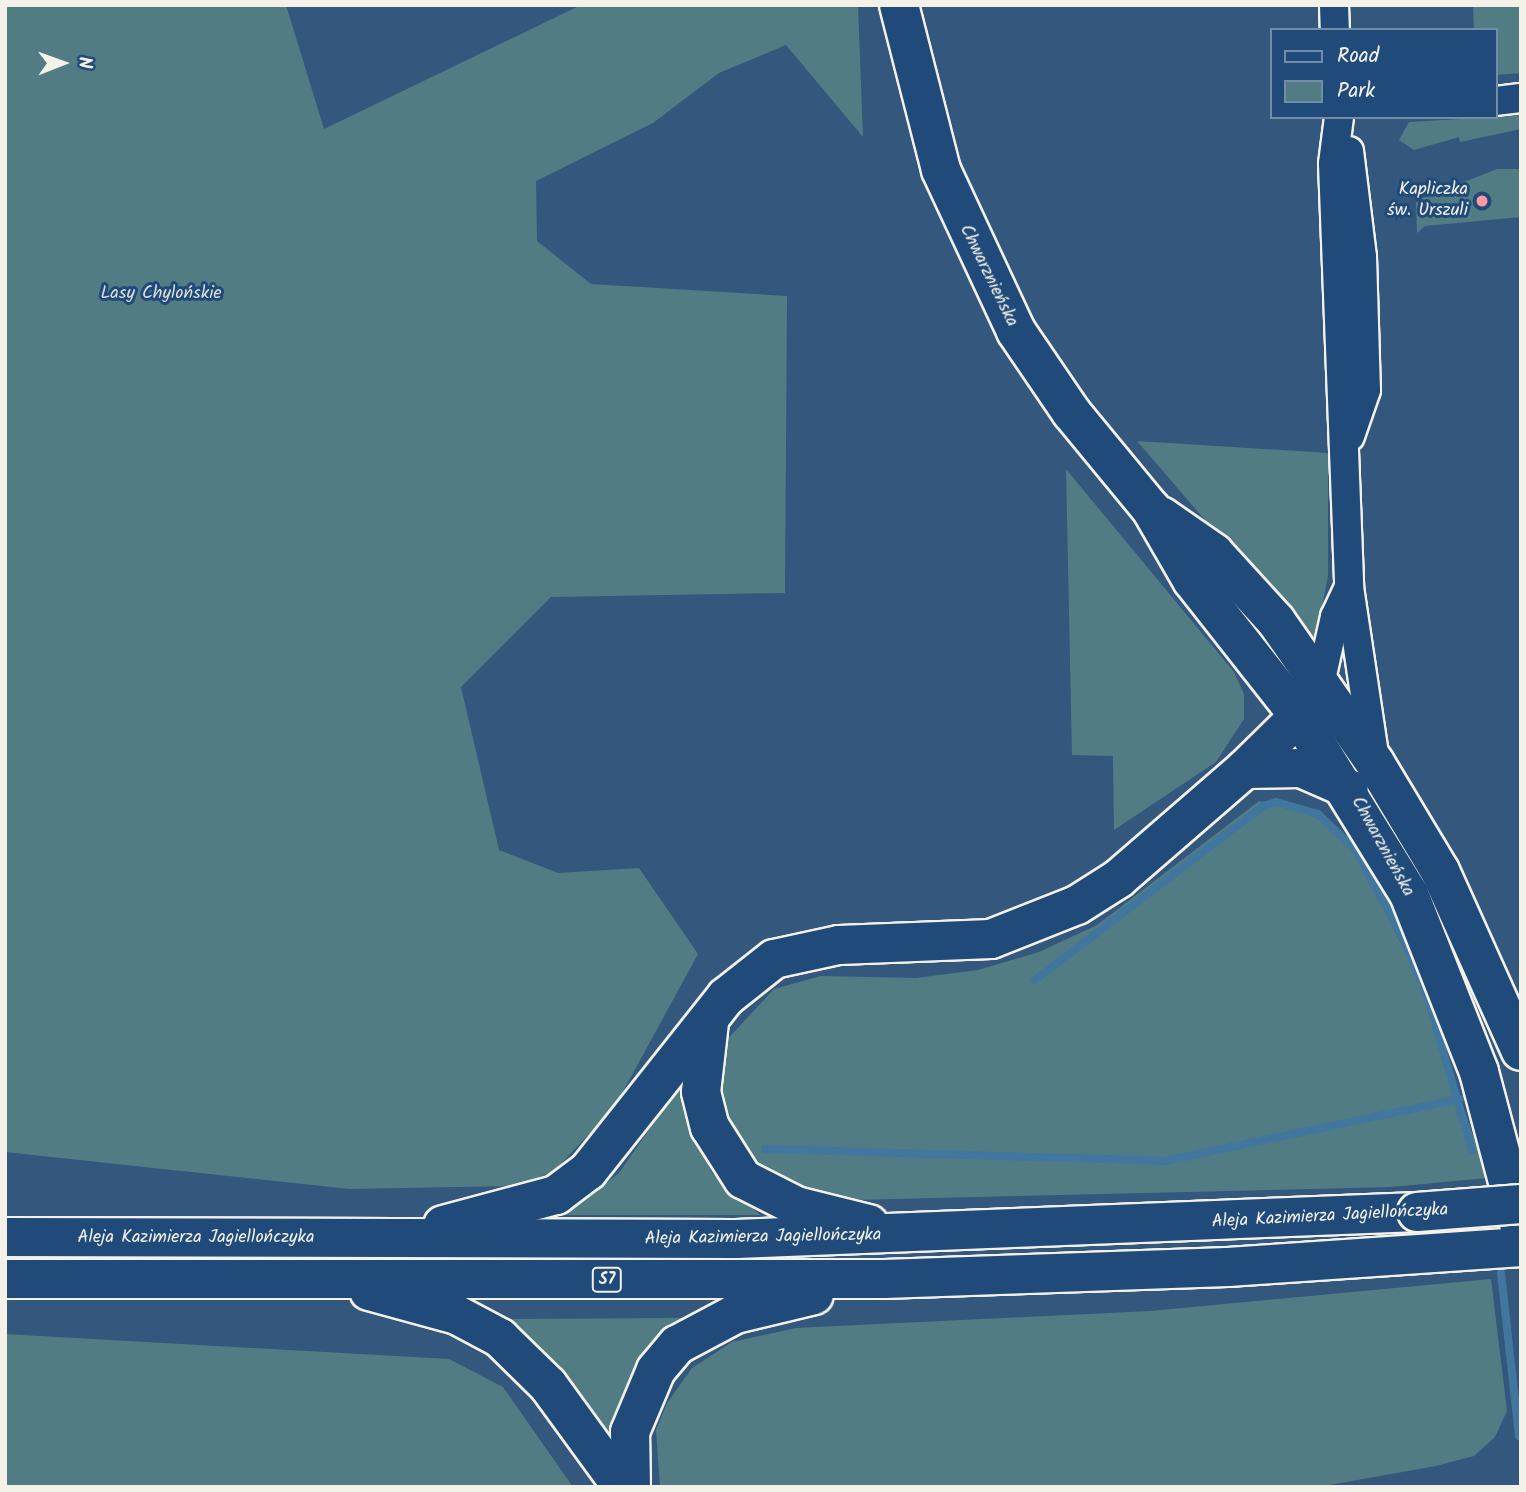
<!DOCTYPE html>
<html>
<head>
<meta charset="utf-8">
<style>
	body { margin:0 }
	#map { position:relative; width:1526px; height:1492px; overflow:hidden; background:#34577d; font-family:Kalam,sans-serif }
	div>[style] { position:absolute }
	.green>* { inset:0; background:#527c84 }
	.stream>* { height:8px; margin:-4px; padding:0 4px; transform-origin:4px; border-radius:4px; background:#41769e }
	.roads { filter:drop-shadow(2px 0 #f4f1e8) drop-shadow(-2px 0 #f4f1e8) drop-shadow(0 2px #f4f1e8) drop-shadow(0 -2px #f4f1e8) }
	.street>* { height:28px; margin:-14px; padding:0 14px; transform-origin:14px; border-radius:14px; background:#1f4a7a }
	.secondary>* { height:38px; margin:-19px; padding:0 19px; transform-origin:19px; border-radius:19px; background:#1f4a7a }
	.highway>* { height:38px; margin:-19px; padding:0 19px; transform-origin:19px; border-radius:19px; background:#1f4a7a }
	.bridges { filter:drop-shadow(2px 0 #f4f1e8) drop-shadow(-2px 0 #f4f1e8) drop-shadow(0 2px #f4f1e8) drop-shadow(0 -2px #f4f1e8) }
	.highway-bridge>* { height:38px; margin:-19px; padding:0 19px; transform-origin:19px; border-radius:19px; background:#1f4a7a }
	.dots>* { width:19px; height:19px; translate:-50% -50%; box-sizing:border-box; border:4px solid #1f4a7a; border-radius:50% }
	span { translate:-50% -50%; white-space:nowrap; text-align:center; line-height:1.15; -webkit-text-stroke:6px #1f4a7a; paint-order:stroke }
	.shield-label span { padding:2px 5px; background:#1f4a7a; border:2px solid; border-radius:5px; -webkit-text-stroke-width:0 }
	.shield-label { font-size:16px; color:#f4f1e8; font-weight:700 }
	.poi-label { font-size:18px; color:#f4f1e8 }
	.right { translate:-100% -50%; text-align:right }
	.street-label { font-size:18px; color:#f4f1e8 }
	.park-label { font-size:18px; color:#dcdfd9 }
	.frame { position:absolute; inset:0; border:7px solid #f4f1e8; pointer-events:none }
	.legend { position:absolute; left:1270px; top:28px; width:228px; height:91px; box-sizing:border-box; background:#1f4a7a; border:2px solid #748da6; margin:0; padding:9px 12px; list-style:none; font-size:21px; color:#f4f1e8 }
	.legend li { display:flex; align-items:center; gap:14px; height:35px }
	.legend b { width:35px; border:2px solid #748da6 }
	.north { position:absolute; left:28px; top:28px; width:70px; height:70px; -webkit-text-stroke:5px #1f4a7a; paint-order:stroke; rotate:89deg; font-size:19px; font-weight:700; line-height:28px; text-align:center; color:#f4f1e8 }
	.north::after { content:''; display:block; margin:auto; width:24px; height:32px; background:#f4f1e8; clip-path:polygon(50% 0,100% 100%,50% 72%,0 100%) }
</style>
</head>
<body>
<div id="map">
	<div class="green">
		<i style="clip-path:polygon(5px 5px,286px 5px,324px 129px,581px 5px,858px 5px,863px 137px,786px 45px,719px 73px,653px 123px,536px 181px,537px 241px,591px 284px,787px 296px,785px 593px,551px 597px,461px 687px,499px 850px,558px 873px,639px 868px,698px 954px,614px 1108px,553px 1172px,515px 1186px,350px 1189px,5px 1152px)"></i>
		<i style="clip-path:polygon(1473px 5px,1521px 5px,1521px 73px,1496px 75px,1496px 30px,1474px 30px)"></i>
		<i style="clip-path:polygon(1521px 109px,1521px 129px,1460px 142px,1459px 137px,1414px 150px,1399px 140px,1409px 122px,1496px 117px,1496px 111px)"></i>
		<i style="clip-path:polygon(1497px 169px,1521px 169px,1521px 217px,1425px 226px,1417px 233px,1416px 203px,1423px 198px)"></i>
		<i style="clip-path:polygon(1137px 441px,1328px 453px,1328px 576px,1314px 647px)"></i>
		<i style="clip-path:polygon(1066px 469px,1234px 672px,1244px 694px,1244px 719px,1216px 762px,1114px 830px,1113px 756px,1072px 755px)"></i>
		<i style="clip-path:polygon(1259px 801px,1316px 816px,1358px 857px,1426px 994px,1487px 1178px,1391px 1187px,853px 1200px,797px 1193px,761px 1176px,729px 1137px,716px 1097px,722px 1045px,774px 989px,821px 976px,916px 978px,978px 970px,1039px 952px,1097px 925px)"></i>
		<i style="clip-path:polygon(691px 1069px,696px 1140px,712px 1173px,760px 1215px,566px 1215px,619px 1173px)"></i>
		<i style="clip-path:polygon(1491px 1279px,1507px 1411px,1495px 1437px,1474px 1456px,1436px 1466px,1318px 1487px,660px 1487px,656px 1430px,667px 1403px,692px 1368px,732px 1342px,796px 1328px,1150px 1311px)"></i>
		<i style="clip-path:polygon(687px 1318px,613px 1449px,503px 1319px)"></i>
		<i style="clip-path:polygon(5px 1334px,449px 1359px,503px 1387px,573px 1487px,5px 1487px)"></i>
	</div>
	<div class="stream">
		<i style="left:1035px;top:980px;width:287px;rotate:-37.3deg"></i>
		<i style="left:1263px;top:806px;width:14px;rotate:-17deg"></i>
		<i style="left:1276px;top:802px;width:44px;rotate:15.9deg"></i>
		<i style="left:1318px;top:814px;width:51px;rotate:43.4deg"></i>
		<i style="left:1355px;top:849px;width:99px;rotate:61.6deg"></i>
		<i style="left:1402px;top:936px;width:61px;rotate:66.8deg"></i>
		<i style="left:1426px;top:992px;width:165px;rotate:73.8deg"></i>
		<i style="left:765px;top:1149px;width:400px;rotate:1.7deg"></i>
		<i style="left:1165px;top:1161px;width:301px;rotate:-11.9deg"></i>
		<i style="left:1501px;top:1273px;width:164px;rotate:83.7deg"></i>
	</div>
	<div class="roads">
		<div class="street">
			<i style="left:1334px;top:5px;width:25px;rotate:88deg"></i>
			<i style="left:1496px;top:101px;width:25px;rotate:-7deg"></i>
			<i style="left:1339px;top:117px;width:47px;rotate:97.3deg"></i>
			<i style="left:1333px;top:164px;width:423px;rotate:87.8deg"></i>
			<i style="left:1349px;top:587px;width:177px;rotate:81.5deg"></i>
			<i style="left:1349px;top:151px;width:107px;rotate:83deg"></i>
			<i style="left:1362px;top:257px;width:133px;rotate:88.3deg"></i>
			<i style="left:1366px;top:390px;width:49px;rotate:109.2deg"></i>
			<i style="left:1320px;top:684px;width:69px;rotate:-77.4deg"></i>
			<i style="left:1335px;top:617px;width:33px;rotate:-65deg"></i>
		</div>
		<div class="secondary">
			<i style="left:899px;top:5px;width:170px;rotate:75.7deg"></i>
			<i style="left:941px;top:170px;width:178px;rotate:65deg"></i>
			<i style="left:1016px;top:331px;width:98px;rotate:55.8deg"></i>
			<i style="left:1071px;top:412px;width:126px;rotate:50.5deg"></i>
			<i style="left:1151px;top:509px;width:82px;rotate:60deg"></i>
			<i style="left:1192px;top:580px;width:173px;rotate:51.8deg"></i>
			<i style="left:1299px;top:716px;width:209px;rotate:58.3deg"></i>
			<i style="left:1409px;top:894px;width:191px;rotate:68.5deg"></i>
			<i style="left:1479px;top:1072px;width:164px;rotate:75.2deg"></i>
			<i style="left:1161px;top:516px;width:65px;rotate:34.9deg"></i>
			<i style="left:1214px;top:553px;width:92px;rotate:47.6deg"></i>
			<i style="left:1276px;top:621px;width:173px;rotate:55.1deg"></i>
			<i style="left:1375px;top:763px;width:126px;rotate:59deg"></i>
			<i style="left:1440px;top:871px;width:197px;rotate:65.8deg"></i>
		</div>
		<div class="highway">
			<i style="left:1245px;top:769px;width:56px;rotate:-1deg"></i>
			<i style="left:1301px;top:768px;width:52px;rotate:23.6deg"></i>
			<i style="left:709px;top:1022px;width:70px;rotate:96.5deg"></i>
			<i style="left:701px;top:1092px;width:36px;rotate:76deg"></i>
			<i style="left:710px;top:1127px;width:62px;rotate:57.6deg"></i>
			<i style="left:743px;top:1179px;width:59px;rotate:27deg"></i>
			<i style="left:796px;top:1206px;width:75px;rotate:13.9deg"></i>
			<i style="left:443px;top:1225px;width:117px;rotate:-14.9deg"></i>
			<i style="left:556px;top:1195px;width:40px;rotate:-37deg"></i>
			<i style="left:588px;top:1171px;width:222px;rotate:-51.6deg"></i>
			<i style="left:726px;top:997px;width:61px;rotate:-38.4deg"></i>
			<i style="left:774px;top:959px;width:66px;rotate:-12.2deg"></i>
			<i style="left:839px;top:945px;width:152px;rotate:-2.3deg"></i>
			<i style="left:991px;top:939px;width:92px;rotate:-21.6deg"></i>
			<i style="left:1077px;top:905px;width:49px;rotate:-32.4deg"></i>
			<i style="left:1118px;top:879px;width:168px;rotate:-40.9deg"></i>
			<i style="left:1245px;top:769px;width:76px;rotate:-44.5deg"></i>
			<i style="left:1299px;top:716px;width:38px;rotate:-57deg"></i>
			<i style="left:5px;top:1237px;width:731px;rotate:0.16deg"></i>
			<i style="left:736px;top:1239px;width:682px;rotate:-2.27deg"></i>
			<i style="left:5px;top:1279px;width:879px"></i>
			<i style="left:884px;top:1279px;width:344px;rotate:-2deg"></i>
			<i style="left:1228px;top:1267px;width:294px;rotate:-3.9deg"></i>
			<i style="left:369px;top:1291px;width:91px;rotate:15.3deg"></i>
			<i style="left:457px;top:1315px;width:49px;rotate:28.1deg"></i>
			<i style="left:500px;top:1338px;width:67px;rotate:44.4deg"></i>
			<i style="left:548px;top:1385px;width:126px;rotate:54deg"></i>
			<i style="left:631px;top:1487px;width:55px;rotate:-91deg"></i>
			<i style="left:630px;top:1432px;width:67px;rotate:-67.2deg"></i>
			<i style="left:656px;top:1370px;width:33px;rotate:-50deg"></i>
			<i style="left:677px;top:1345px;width:66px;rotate:-28.1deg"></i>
			<i style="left:735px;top:1314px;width:81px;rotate:-13.5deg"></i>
		</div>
	</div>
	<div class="bridges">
		<div class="highway-bridge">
			<i style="left:1417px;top:1212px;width:104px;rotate:-4.4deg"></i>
		</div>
	</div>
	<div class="dots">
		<i style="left:1482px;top:201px;background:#ff9aa2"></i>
	</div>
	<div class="shield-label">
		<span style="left:607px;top:1280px">S7</span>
	</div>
	<div class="poi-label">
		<span class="right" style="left:1468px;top:201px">Kapliczka<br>św. Urszuli</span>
	</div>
	<div class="street-label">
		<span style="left:988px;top:276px;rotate:64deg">Chwarznieńska</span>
		<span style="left:1382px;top:847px;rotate:61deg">Chwarznieńska</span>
		<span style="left:1330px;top:1217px;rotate:-3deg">Aleja Kazimierza Jagiellończyka</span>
		<span style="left:196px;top:1238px">Aleja Kazimierza Jagiellończyka</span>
		<span style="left:763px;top:1238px;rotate:-1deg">Aleja Kazimierza Jagiellończyka</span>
	</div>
	<div class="park-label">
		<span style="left:161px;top:294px">Lasy Chylońskie</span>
	</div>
	<div class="frame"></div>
	<ul class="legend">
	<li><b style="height:9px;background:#1f4a7a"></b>Road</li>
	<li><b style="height:19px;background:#527c84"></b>Park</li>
	</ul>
	<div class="north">N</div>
</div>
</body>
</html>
